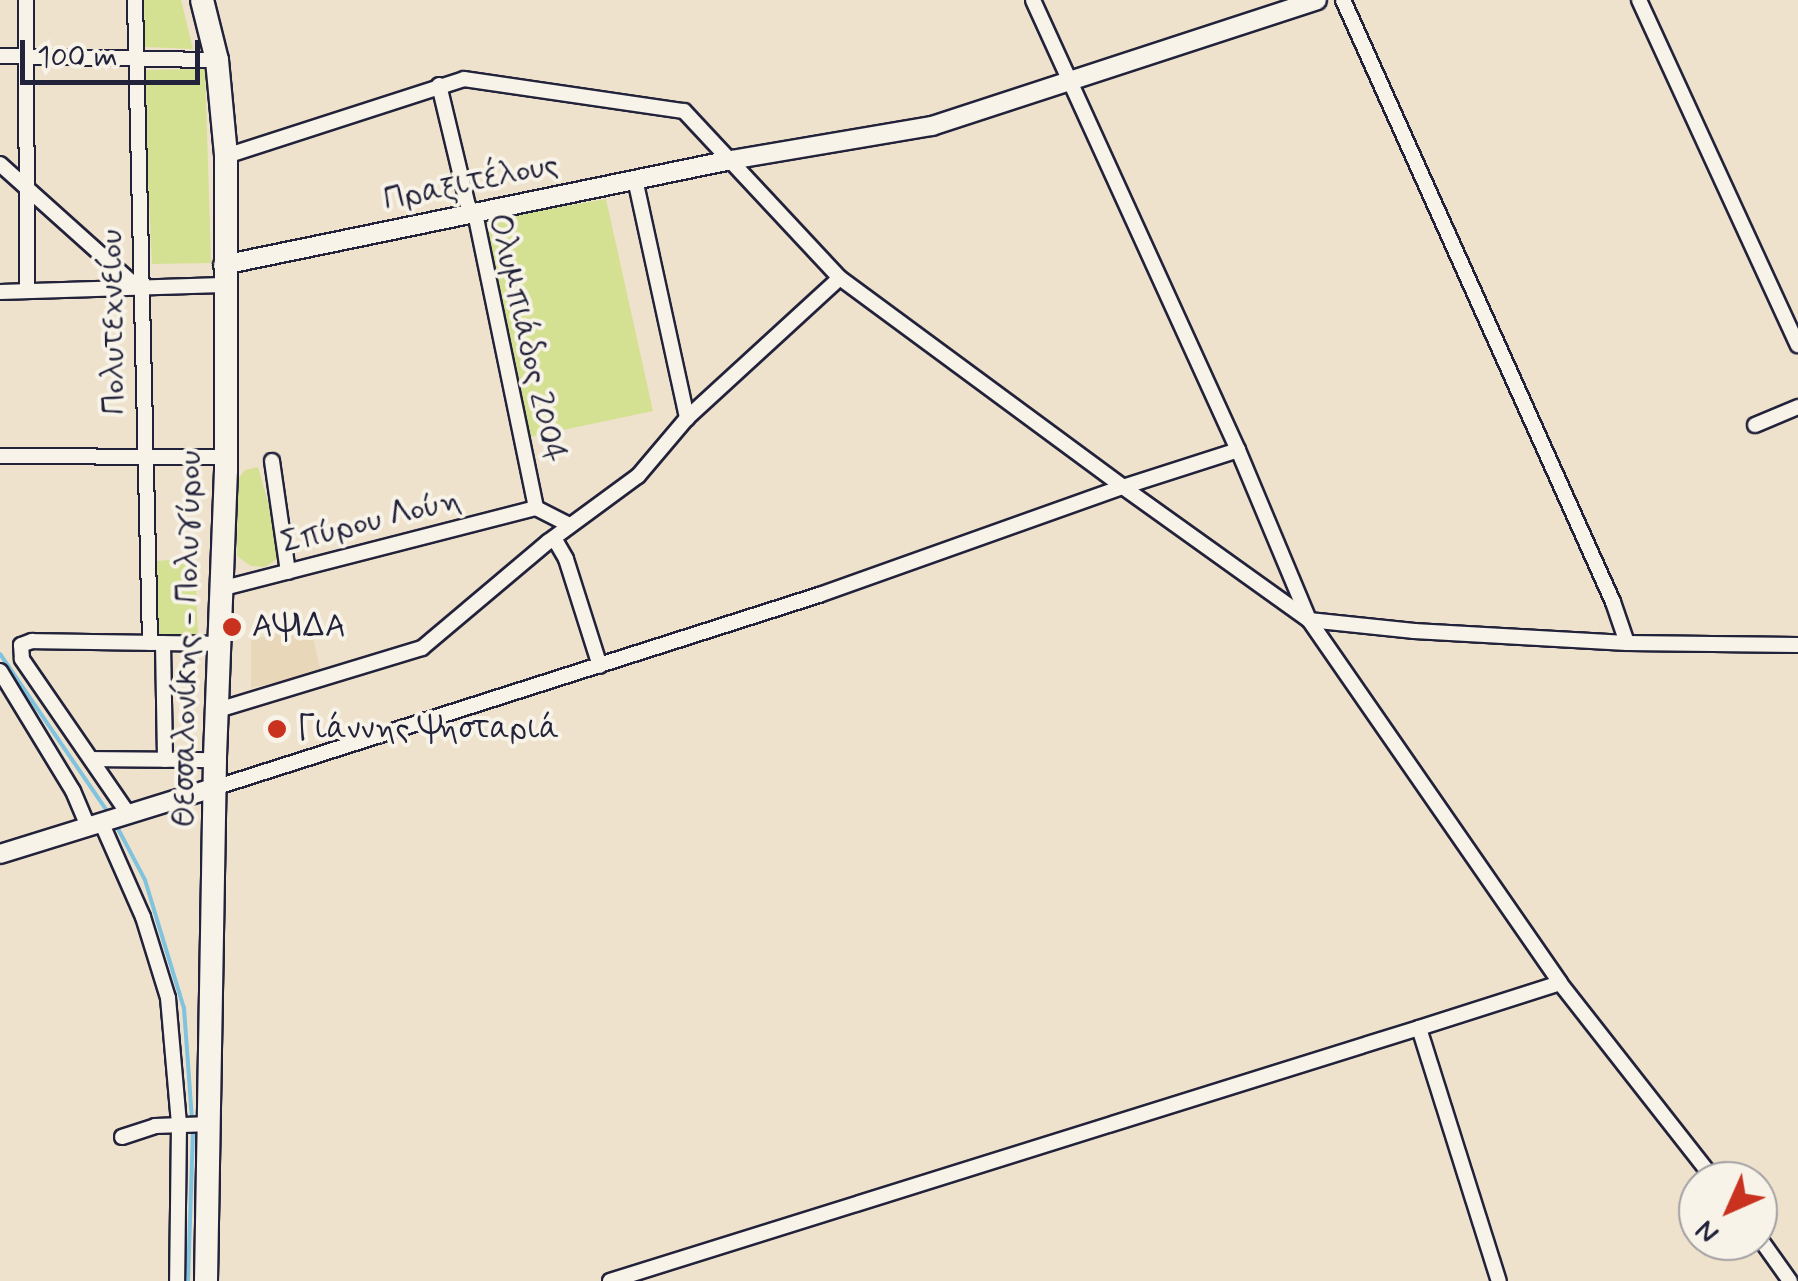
<!DOCTYPE html>
<html>
<head>
<meta charset="utf-8">
<style>
	body { margin:0 }
	#map { position:relative; width:1798px; height:1281px; overflow:hidden; background:#efe2cd; font-family:Mynerve,sans-serif }
	div>[style] { position:absolute }
	.built>* { inset:0; background:#e9d7ba }
	.green>* { inset:0; background:#d4e092 }
	.stream>* { height:4px; margin:-2px; padding:0 2px; transform-origin:2px; border-radius:2px; background:#7fc3df }
	.roads { filter:drop-shadow(2px 0 #22223b) drop-shadow(-2px 0 #22223b) drop-shadow(0 2px #22223b) drop-shadow(0 -2px #22223b) }
	.minor>* { height:14px; margin:-7px; padding:0 7px; transform-origin:7px; border-radius:7px; background:#f7f3e8 }
	.tertiary>* { height:18px; margin:-9px; padding:0 9px; transform-origin:9px; border-radius:9px; background:#f7f3e8 }
	.primary>* { height:22px; margin:-11px; padding:0 11px; transform-origin:11px; border-radius:11px; background:#f7f3e8 }
	.dots>* { width:28px; height:28px; translate:-50% -50%; box-sizing:border-box; border:5px solid #f7f3e8; border-radius:50% }
	span { translate:-50% -50%; white-space:nowrap; text-align:center; line-height:1.15; -webkit-text-stroke:8px #f7f3e8; paint-order:stroke }
	.street-label { font-size:32px; color:#22223b }
	.poi-label { font-size:32px; color:#22223b }
	.left { translate:0 -50%; text-align:left }
	.north { position:absolute; left:1678px; top:1161px; width:100px; height:100px; box-sizing:border-box; background:#f7f3e8; border:2px solid #a29fa3; border-radius:50%; rotate:225deg; font-size:28px; font-weight:700; line-height:40px; text-align:center; color:#22223b }
	.north::after { content:''; display:block; margin:auto; width:35px; height:45px; background:#c8321e; clip-path:polygon(50% 0,100% 100%,50% 72%,0 100%) }
	.scale { position:absolute; left:20px; top:40px; width:180px; height:45px; box-sizing:border-box; border:5px solid #22223b; border-top:0; padding-left:12px; font-size:30px; line-height:35px; white-space:nowrap; color:#22223b; -webkit-text-stroke:8px #f7f3e8; paint-order:stroke }
</style>
</head>
<body>
<div id="map">
	<div class="built">
		<i style="clip-path:polygon(310px 624px,321px 672px,251px 688px,251px 640px)"></i>
	</div>
	<div class="green">
		<i style="clip-path:polygon(144px 0,181px 0,193px 49px,145px 47px)"></i>
		<i style="clip-path:polygon(205px 69px,211px 263px,152px 264px,143px 70px)"></i>
		<i style="clip-path:polygon(606px 199px,653px 411px,530px 437px,480px 221px)"></i>
		<i style="clip-path:polygon(258px 467px,283px 555px,265px 567px,251px 566px,237px 556px,238px 479px,245px 470px)"></i>
		<i style="clip-path:polygon(195px 558px,198px 638px,156px 641px,157px 561px)"></i>
	</div>
	<div class="stream">
		<i style="left:0;top:654px;width:195px;rotate:55.7deg"></i>
		<i style="left:115px;top:823px;width:64px;rotate:62.2deg"></i>
		<i style="left:145px;top:880px;width:134px;rotate:73.1deg"></i>
		<i style="left:184px;top:1008px;width:112px;rotate:85.9deg"></i>
		<i style="left:188px;top:1281px;width:152px;rotate:-88.1deg"></i>
	</div>
	<div class="roads">
		<div class="minor">
			<i style="left:26px;top:0;width:291px;rotate:89.8deg"></i>
			<i style="left:135px;top:0;width:643px;rotate:88.66deg"></i>
			<i style="left:1343px;top:0;width:660px;rotate:65.84deg"></i>
			<i style="left:1613px;top:602px;width:43px;rotate:71.1deg"></i>
			<i style="left:1639px;top:0;width:380px;rotate:65.3deg"></i>
			<i style="left:0;top:56px;width:217px;rotate:1.1deg"></i>
			<i style="left:439px;top:85px;width:124px;rotate:76.5deg"></i>
			<i style="left:468px;top:206px;width:10px;rotate:45deg"></i>
			<i style="left:475px;top:213px;width:301px;rotate:78.3deg"></i>
			<i style="left:536px;top:508px;width:38px;rotate:27deg"></i>
			<i style="left:226px;top:156px;width:250px;rotate:-17.9deg"></i>
			<i style="left:464px;top:79px;width:222px;rotate:8.3deg"></i>
			<i style="left:684px;top:111px;width:229px;rotate:47deg"></i>
			<i style="left:840px;top:278px;width:352px;rotate:36.4deg"></i>
			<i style="left:1123px;top:487px;width:121px;rotate:-17.8deg"></i>
			<i style="left:1238px;top:450px;width:494px;rotate:-114.5deg"></i>
			<i style="left:0;top:164px;width:184px;rotate:41.9deg"></i>
			<i style="left:635px;top:179px;width:245px;rotate:77.7deg"></i>
			<i style="left:0;top:292px;width:223px;rotate:-1.8deg"></i>
			<i style="left:1755px;top:425px;width:47px;rotate:-22.7deg"></i>
			<i style="left:1238px;top:450px;width:184px;rotate:67.3deg"></i>
			<i style="left:1309px;top:620px;width:106px;rotate:6deg"></i>
			<i style="left:1414px;top:631px;width:213px;rotate:3.2deg"></i>
			<i style="left:1627px;top:643px;width:171px;rotate:0.7deg"></i>
			<i style="left:0;top:456px;width:226px;rotate:0.3deg"></i>
			<i style="left:272px;top:461px;width:112px;rotate:81.8deg"></i>
			<i style="left:554px;top:538px;width:24px;rotate:60deg"></i>
			<i style="left:566px;top:559px;width:112px;rotate:72.4deg"></i>
			<i style="left:220px;top:589px;width:326px;rotate:-14.4deg"></i>
			<i style="left:163px;top:643px;width:117px;rotate:89deg"></i>
			<i style="left:0;top:671px;width:140px;rotate:58.7deg"></i>
			<i style="left:73px;top:791px;width:39px;rotate:67deg"></i>
			<i style="left:218px;top:710px;width:213px;rotate:-16.9deg"></i>
			<i style="left:422px;top:648px;width:165px;rotate:-40.1deg"></i>
			<i style="left:548px;top:542px;width:112px;rotate:-36.3deg"></i>
			<i style="left:638px;top:476px;width:76px;rotate:-49.8deg"></i>
			<i style="left:687px;top:418px;width:207px;rotate:-42.5deg"></i>
			<i style="left:92px;top:759px;width:123px;rotate:0.5deg"></i>
			<i style="left:217px;top:787px;width:632px;rotate:-17.69deg"></i>
			<i style="left:819px;top:595px;width:323px;rotate:-19.6deg"></i>
			<i style="left:1123px;top:487px;width:229px;rotate:35.6deg"></i>
			<i style="left:1309px;top:620px;width:441px;rotate:55.3deg"></i>
			<i style="left:1560px;top:983px;width:148px;rotate:162.3deg"></i>
			<i style="left:127px;top:812px;width:186px;rotate:-124.5deg"></i>
			<i style="left:22px;top:659px;width:14px;rotate:-94deg"></i>
			<i style="left:21px;top:645px;width:12px;rotate:-20deg"></i>
			<i style="left:32px;top:641px;width:187px;rotate:0.9deg"></i>
			<i style="left:102px;top:824px;width:102px;rotate:66.2deg"></i>
			<i style="left:143px;top:917px;width:85px;rotate:72.8deg"></i>
			<i style="left:168px;top:998px;width:127px;rotate:85deg"></i>
			<i style="left:179px;top:1125px;width:156px;rotate:90.7deg"></i>
			<i style="left:1560px;top:983px;width:251px;rotate:51.9deg"></i>
			<i style="left:122px;top:1137px;width:35px;rotate:-18deg"></i>
			<i style="left:155px;top:1126px;width:56px;rotate:-2deg"></i>
			<i style="left:1758px;top:1236px;width:55px;rotate:54.6deg"></i>
			<i style="left:610px;top:1281px;width:848px;rotate:-17.37deg"></i>
			<i style="left:1419px;top:1028px;width:265px;rotate:72.5deg"></i>
		</div>
		<div class="tertiary">
			<i style="left:223px;top:265px;width:519px;rotate:-11.68deg"></i>
			<i style="left:731px;top:160px;width:204px;rotate:-9.6deg"></i>
			<i style="left:932px;top:126px;width:405px;rotate:-18.1deg"></i>
			<i style="left:0;top:854px;width:227px;rotate:-17.2deg"></i>
		</div>
		<div class="primary">
			<i style="left:202px;top:0;width:62px;rotate:76deg"></i>
			<i style="left:217px;top:60px;width:96px;rotate:84.6deg"></i>
			<i style="left:226px;top:156px;width:314px;rotate:90deg"></i>
			<i style="left:226px;top:470px;width:290px;rotate:92.2deg"></i>
			<i style="left:215px;top:760px;width:521px;rotate:90.99deg"></i>
		</div>
	</div>
	<div class="dots">
		<i style="left:232px;top:627px;background:#c8321e"></i>
		<i style="left:277px;top:729px;background:#c8321e"></i>
	</div>
	<div class="street-label">
		<span style="left:471px;top:183px;rotate:-12deg">Πραξιτέλους</span>
		<span style="left:114px;top:322px;rotate:-91deg">Πολυτεχνείου</span>
		<span style="left:526px;top:338px;rotate:77deg">Ολυμπιάδος 2004</span>
		<span style="left:371px;top:522px;rotate:-14deg">Σπύρου Λούη</span>
		<span style="left:188px;top:639px;rotate:-89deg">Θεσσαλονίκης - Πολυγύρου</span>
	</div>
	<div class="poi-label">
		<span class="left" style="left:252px;top:627px">ΑΨΙΔΑ</span>
		<span class="left" style="left:297px;top:729px">Γιάννης Ψησταριά</span>
	</div>
	<div class="north">N</div>
	<div class="scale">100 m</div>
</div>
</body>
</html>
